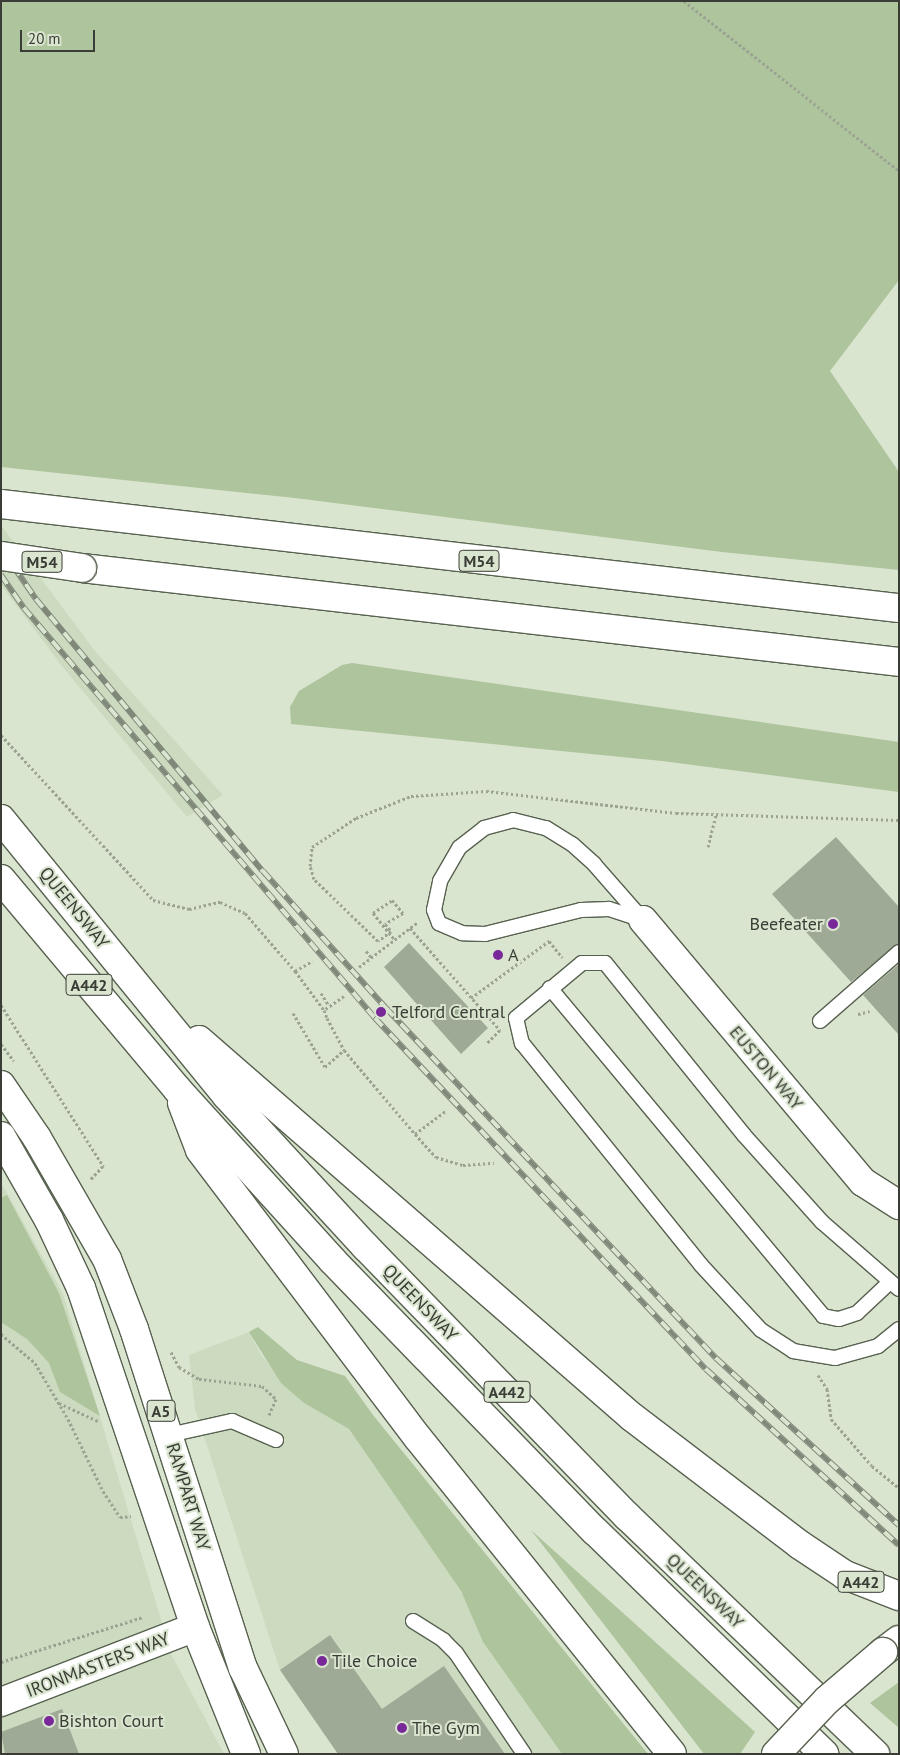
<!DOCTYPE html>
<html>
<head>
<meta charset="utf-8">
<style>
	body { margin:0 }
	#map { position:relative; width:900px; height:1755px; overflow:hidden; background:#dae5d0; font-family:"PT Sans",sans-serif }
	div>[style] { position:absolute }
	.built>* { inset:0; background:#ccdbc0 }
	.green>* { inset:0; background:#aec49c }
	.building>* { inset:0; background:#9ea996 }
	.path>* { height:3px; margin-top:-1.5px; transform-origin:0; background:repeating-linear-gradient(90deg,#9ba393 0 2.5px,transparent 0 5px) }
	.roads { filter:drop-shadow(1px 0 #57614f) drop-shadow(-1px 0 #57614f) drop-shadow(0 1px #57614f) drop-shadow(0 -1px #57614f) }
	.lane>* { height:14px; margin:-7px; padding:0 7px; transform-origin:7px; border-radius:7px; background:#fff }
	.street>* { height:28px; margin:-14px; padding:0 14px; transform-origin:14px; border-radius:14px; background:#fff }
	.secondary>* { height:28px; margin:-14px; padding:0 14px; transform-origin:14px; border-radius:14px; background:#fff }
	.primary>* { height:28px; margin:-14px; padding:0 14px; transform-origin:14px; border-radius:14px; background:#fff }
	.highway>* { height:28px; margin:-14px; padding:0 14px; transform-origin:14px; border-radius:14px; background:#fff }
	.rail>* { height:5.5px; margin-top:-2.75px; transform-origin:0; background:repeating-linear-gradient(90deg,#dae5d0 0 11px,#80887a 0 22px); box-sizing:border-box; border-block:1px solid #80887a }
	.path-bridge>* { height:3px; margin-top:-1.5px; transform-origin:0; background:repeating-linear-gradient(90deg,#9ba393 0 2.5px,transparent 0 5px) }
	.bridges { filter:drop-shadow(1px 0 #57614f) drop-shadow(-1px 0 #57614f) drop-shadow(0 1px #57614f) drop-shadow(0 -1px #57614f) }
	.primary-bridge>* { height:28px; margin:-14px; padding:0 14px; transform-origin:14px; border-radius:14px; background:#fff }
	.highway-bridge>* { height:28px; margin:-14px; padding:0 14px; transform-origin:14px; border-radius:14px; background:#fff }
	.dots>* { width:14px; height:14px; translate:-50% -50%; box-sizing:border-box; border:2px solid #dae5d0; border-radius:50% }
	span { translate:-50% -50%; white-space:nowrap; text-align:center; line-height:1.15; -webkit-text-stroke:4px #dae5d0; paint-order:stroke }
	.shield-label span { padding:1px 4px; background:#dae5d0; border:1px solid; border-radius:4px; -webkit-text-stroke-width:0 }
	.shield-label { font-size:16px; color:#393d35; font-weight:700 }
	.street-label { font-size:18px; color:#393d35 }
	.poi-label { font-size:18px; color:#393d35 }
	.right { translate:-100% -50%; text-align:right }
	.left { translate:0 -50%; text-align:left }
	.frame { position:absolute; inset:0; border:2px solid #393d35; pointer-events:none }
	.scale { position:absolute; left:20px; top:30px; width:75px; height:22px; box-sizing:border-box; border:2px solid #393d35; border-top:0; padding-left:6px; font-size:15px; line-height:18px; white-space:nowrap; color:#393d35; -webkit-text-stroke:4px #dae5d0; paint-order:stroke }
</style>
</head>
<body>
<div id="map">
	<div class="built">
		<i style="clip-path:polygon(1px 525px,95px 651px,223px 795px,187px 817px,61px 665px,1px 585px)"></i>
		<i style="clip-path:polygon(1px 1182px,63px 1294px,172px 1656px,224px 1754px,1px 1754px)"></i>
		<i style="clip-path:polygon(249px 1332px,261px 1355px,304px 1403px,349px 1429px,461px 1591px,483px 1642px,562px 1754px,338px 1754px,280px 1670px,195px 1409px,189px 1355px)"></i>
	</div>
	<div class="green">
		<i style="clip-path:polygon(1px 1px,899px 1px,899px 280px,830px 371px,899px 472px,899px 570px,722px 552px,295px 498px,1px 467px)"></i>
		<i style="clip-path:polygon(352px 663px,899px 742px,899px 792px,662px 761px,291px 724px,290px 707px,299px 691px,342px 665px)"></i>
		<i style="clip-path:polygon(7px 1195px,59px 1293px,100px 1416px,60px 1392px,49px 1363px,27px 1339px,1px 1322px,1px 1198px)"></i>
		<i style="clip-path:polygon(258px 1327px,297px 1360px,345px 1376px,373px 1415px,648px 1754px,562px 1754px,483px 1642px,461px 1591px,349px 1429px,304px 1403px,281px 1383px,249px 1332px)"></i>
		<i style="clip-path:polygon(531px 1530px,755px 1732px,740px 1754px,704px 1754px)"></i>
		<i style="clip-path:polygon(899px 1682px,899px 1728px,870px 1703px)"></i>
	</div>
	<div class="building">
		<i style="clip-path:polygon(836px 837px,899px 907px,899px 943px,851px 982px,772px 894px)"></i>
		<i style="clip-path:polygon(409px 943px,488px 1028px,461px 1054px,384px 967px)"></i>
		<i style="clip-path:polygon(899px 964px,899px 1035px,863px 995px)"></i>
		<i style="clip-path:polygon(330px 1635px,382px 1709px,444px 1666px,505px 1754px,338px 1754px,280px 1670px)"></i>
		<i style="clip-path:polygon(62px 1709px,79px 1754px,5px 1754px,1px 1732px)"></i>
	</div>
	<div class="path">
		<i style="left:684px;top:1px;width:274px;rotate:38.3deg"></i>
		<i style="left:1px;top:735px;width:224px;rotate:47.3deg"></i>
		<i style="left:153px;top:900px;width:37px;rotate:14deg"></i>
		<i style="left:189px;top:909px;width:32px;rotate:-13deg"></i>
		<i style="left:220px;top:902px;width:27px;rotate:24deg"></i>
		<i style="left:245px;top:913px;width:77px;rotate:49.2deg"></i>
		<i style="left:295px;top:971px;width:20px;rotate:-30deg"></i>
		<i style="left:708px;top:847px;width:34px;rotate:-76deg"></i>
		<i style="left:373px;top:913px;width:33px;rotate:51deg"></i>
		<i style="left:410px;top:928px;width:136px;rotate:48.6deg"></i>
		<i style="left:500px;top:1030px;width:18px;rotate:135deg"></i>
		<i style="left:378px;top:941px;width:89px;rotate:-135.9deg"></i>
		<i style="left:314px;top:879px;width:14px;rotate:-107deg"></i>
		<i style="left:310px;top:866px;width:19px;rotate:-84deg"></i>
		<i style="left:312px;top:847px;width:53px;rotate:-33.4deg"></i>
		<i style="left:356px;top:818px;width:59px;rotate:-21.8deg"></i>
		<i style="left:411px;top:796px;width:75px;rotate:-3.8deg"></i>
		<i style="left:486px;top:791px;width:191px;rotate:6.6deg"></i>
		<i style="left:676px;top:813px;width:223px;rotate:1.8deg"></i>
		<i style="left:366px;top:951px;width:8px;rotate:50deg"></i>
		<i style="left:359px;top:967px;width:74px;rotate:-37.3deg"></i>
		<i style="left:295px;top:971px;width:49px;rotate:53.4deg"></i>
		<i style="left:321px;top:993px;width:15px;rotate:58deg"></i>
		<i style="left:344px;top:996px;width:24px;rotate:145deg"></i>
		<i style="left:324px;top:1010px;width:9px;rotate:69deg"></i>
		<i style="left:327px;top:1018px;width:36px;rotate:62deg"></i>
		<i style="left:344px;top:1050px;width:110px;rotate:49.8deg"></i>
		<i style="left:415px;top:1134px;width:31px;rotate:48deg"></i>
		<i style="left:436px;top:1157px;width:28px;rotate:17deg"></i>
		<i style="left:463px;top:1165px;width:31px;rotate:-4deg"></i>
		<i style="left:471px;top:998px;width:97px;rotate:-36.2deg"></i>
		<i style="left:549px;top:941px;width:21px;rotate:51deg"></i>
		<i style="left:1px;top:1005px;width:191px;rotate:57.6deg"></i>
		<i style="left:103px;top:1166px;width:19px;rotate:133deg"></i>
		<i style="left:293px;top:1013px;width:63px;rotate:59.3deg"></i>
		<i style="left:325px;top:1067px;width:25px;rotate:-42deg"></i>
		<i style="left:858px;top:1014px;width:12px;rotate:-14deg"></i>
		<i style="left:1px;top:1044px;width:21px;rotate:53deg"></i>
		<i style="left:415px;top:1134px;width:40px;rotate:-37deg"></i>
		<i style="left:1px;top:1334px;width:45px;rotate:40.5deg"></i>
		<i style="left:35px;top:1363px;width:65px;rotate:59.5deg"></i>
		<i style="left:68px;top:1419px;width:80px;rotate:64.1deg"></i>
		<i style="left:103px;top:1491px;width:31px;rotate:57deg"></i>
		<i style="left:120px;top:1517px;width:11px;rotate:-5deg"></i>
		<i style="left:171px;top:1352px;width:17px;rotate:62deg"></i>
		<i style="left:179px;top:1367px;width:23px;rotate:31deg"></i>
		<i style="left:199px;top:1379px;width:63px;rotate:6.3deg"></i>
		<i style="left:262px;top:1386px;width:19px;rotate:43deg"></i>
		<i style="left:276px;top:1399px;width:20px;rotate:114deg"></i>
		<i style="left:818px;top:1375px;width:17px;rotate:57deg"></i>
		<i style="left:827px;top:1389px;width:30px;rotate:82deg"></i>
		<i style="left:831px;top:1419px;width:62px;rotate:48.9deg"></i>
		<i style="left:872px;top:1466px;width:35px;rotate:39deg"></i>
		<i style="left:59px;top:1403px;width:43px;rotate:24.8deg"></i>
		<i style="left:1px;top:1662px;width:149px;rotate:-17.6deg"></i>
	</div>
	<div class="roads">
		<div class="lane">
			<i style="left:513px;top:820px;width:34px;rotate:14deg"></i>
			<i style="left:546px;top:828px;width:31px;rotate:32deg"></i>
			<i style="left:572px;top:844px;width:30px;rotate:42deg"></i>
			<i style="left:594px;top:864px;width:74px;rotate:48.8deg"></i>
			<i style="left:643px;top:920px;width:36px;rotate:-162deg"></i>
			<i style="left:609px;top:909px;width:28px;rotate:178deg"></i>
			<i style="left:581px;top:910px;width:99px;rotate:166deg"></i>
			<i style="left:485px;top:934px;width:23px;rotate:-178deg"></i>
			<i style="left:462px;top:933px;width:25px;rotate:-157deg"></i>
			<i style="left:439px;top:923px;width:14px;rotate:-111deg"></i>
			<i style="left:434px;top:910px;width:30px;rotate:-78deg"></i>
			<i style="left:440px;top:881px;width:39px;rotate:-60deg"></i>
			<i style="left:460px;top:847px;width:31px;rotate:-38deg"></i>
			<i style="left:484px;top:828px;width:30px;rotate:-15deg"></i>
			<i style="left:550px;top:988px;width:427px;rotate:50.2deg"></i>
			<i style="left:823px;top:1316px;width:16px;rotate:11deg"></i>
			<i style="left:839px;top:1319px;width:19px;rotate:-18deg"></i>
			<i style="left:857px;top:1313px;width:45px;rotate:-43.2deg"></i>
			<i style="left:820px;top:1021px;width:105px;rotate:-41.1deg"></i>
			<i style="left:899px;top:1289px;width:102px;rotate:-139deg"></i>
			<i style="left:822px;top:1222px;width:117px;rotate:-131.9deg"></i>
			<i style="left:744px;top:1135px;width:221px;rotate:-128.9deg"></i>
			<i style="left:605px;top:963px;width:23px;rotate:180deg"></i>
			<i style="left:582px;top:963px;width:86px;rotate:140.2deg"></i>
			<i style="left:516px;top:1018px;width:26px;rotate:77deg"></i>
			<i style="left:522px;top:1043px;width:285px;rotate:51.1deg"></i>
			<i style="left:701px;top:1265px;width:88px;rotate:47.3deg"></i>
			<i style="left:761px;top:1330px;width:38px;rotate:33deg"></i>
			<i style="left:793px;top:1351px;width:43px;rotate:9.5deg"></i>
			<i style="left:835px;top:1358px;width:45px;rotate:-15.6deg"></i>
			<i style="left:878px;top:1346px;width:27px;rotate:-39deg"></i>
			<i style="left:169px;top:1435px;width:65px;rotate:-12.5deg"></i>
			<i style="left:232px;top:1421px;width:48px;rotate:23.4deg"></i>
			<i style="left:413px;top:1621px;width:36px;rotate:32deg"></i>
			<i style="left:443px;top:1640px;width:18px;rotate:45deg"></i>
			<i style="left:456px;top:1653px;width:122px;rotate:56deg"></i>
		</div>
		<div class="street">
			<i style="left:643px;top:920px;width:342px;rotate:50deg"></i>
			<i style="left:863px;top:1182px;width:43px;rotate:32.6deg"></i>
		</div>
		<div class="secondary">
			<i style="left:1px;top:1702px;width:208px;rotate:-21.1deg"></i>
		</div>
		<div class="primary">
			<i style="left:1px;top:1085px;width:64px;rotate:55.8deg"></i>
			<i style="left:37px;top:1138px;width:140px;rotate:60deg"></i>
			<i style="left:107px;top:1259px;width:75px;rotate:68.9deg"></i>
			<i style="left:134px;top:1329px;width:356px;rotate:72.2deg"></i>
			<i style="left:243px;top:1668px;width:95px;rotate:64.5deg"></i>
			<i style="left:1px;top:1136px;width:97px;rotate:60.3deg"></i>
			<i style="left:49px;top:1220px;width:75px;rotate:64.8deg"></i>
			<i style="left:81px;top:1288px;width:358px;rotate:71.4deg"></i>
			<i style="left:195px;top:1627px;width:137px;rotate:68.1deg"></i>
			<i style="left:883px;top:1652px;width:20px;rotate:-37deg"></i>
		</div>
		<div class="highway">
			<i style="left:1px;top:504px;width:904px;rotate:6.61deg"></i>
			<i style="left:82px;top:568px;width:822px;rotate:6.56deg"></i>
			<i style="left:1px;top:819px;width:357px;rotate:50.8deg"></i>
			<i style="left:227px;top:1096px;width:205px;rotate:47.4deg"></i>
			<i style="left:366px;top:1247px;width:375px;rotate:45.9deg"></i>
			<i style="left:627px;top:1516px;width:344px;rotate:43.8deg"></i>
			<i style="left:1px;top:879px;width:275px;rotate:50deg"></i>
			<i style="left:178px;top:1090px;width:229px;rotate:47.8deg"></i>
			<i style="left:332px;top:1260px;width:378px;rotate:45.9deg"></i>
			<i style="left:595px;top:1531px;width:320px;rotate:44.2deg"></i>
			<i style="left:199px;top:1040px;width:574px;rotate:41.05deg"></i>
			<i style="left:632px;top:1417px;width:211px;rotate:37.3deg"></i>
			<i style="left:800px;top:1545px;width:54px;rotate:33.7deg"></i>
			<i style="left:845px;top:1575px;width:58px;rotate:21.3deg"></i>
			<i style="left:182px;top:1103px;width:50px;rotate:69deg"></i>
			<i style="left:200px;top:1150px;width:361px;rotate:52.9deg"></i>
			<i style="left:418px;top:1438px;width:405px;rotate:51.2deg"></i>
		</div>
	</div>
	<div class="rail">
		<i style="left:1px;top:548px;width:62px;rotate:55.5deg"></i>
		<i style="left:36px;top:599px;width:354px;rotate:50.2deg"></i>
		<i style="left:263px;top:871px;width:184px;rotate:48.1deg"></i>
		<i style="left:386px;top:1008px;width:481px;rotate:46.7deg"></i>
		<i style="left:716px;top:1358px;width:248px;rotate:42.4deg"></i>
		<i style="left:1px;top:575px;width:40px;rotate:55.1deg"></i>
		<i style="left:24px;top:608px;width:540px;rotate:49.43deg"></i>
		<i style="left:375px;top:1018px;width:482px;rotate:46.7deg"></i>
		<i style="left:706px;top:1369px;width:261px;rotate:42.4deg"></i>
	</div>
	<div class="path-bridge">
		<i style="left:373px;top:913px;width:23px;rotate:-34deg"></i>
		<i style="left:392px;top:900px;width:17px;rotate:50deg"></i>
		<i style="left:403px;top:913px;width:21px;rotate:149deg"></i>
		<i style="left:385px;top:924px;width:9px;rotate:49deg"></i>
		<i style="left:391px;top:931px;width:16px;rotate:142deg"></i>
	</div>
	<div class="bridges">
		<div class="primary-bridge">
			<i style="left:776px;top:1754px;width:74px;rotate:-46.6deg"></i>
			<i style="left:827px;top:1700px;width:74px;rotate:-40.6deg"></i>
		</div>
		<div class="highway-bridge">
			<i style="left:1px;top:556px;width:82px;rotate:8.4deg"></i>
		</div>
	</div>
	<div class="dots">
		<i style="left:833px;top:924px;background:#782899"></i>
		<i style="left:498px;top:955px;background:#782899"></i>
		<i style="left:381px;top:1012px;background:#782899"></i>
		<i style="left:322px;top:1661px;background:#782899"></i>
		<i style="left:49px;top:1721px;background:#782899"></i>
		<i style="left:402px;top:1728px;background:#782899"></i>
	</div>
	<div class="shield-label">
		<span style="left:479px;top:561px">M54</span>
		<span style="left:42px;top:562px">M54</span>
		<span style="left:89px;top:985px">A442</span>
		<span style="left:507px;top:1392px">A442</span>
		<span style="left:161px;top:1411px">A5</span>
		<span style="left:861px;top:1582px">A442</span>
	</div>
	<div class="street-label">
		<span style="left:74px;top:908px;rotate:51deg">QUEENSWAY</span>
		<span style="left:766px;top:1068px;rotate:50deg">EUSTON WAY</span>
		<span style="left:420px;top:1303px;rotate:46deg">QUEENSWAY</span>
		<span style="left:188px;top:1497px;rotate:73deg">RAMPART WAY</span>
		<span style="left:705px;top:1591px;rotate:44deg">QUEENSWAY</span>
		<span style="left:98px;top:1665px;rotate:-21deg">IRONMASTERS WAY</span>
	</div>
	<div class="poi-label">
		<span class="right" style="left:823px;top:924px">Beefeater</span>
		<span class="left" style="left:508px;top:955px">A</span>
		<span class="left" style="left:392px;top:1012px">Telford Central</span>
		<span class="left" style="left:332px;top:1661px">Tile Choice</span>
		<span class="left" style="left:59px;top:1721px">Bishton Court</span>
		<span class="left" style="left:412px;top:1728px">The Gym</span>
	</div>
	<div class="frame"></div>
	<div class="scale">20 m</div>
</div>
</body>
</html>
